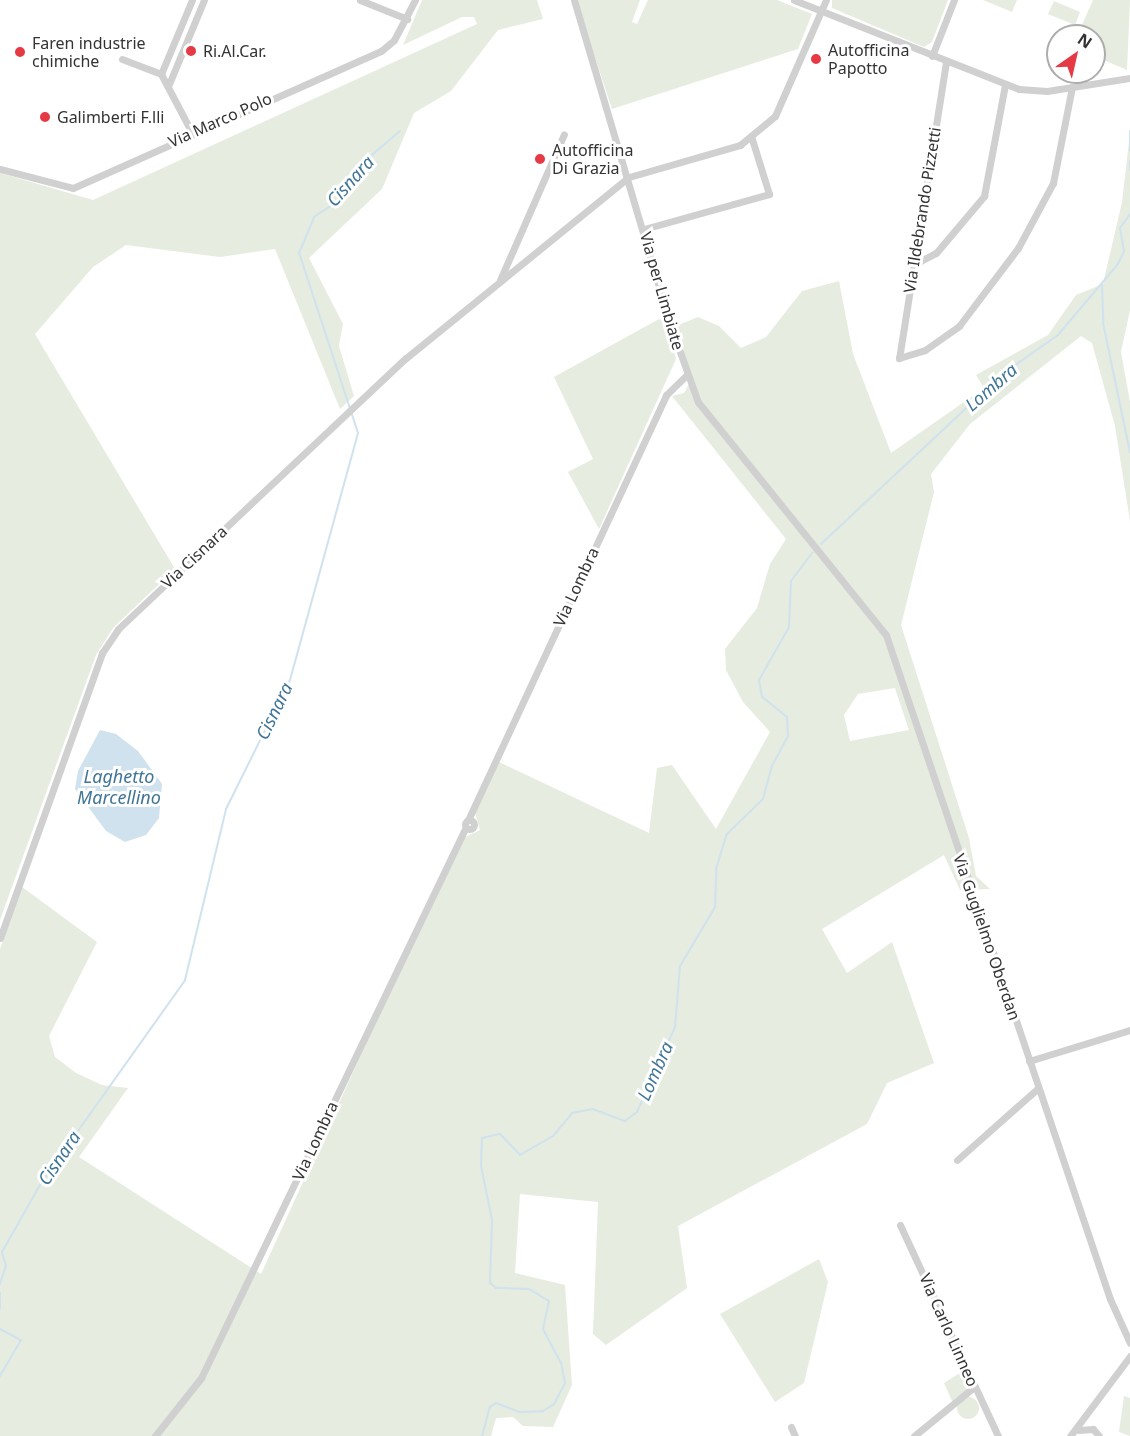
<!DOCTYPE html>
<html>
<head>
<meta charset="utf-8">
<style>
	body { margin:0 }
	#map { position:relative; width:1130px; height:1436px; overflow:hidden; background:#fff; font-family:"Noto Sans",sans-serif }
	div>[style] { position:absolute }
	.green>* { inset:0; background:#e6ecdf }
	.round { border-radius:50% }
	.water>* { inset:0; background:#cfe2ee }
	.stream>* { height:2px; margin:-1px; padding:0 1px; transform-origin:1px; border-radius:1px; background:#cfe2ee }
	.street>* { height:7px; margin:-3.5px; padding:0 3.5px; transform-origin:3.5px; border-radius:3.5px; background:#d0d0d0 }
	.street>.ring { margin:-3.5px; padding:0; box-sizing:content-box; background:none; border:7px solid #d0d0d0; border-radius:50% }
	.dots>* { width:16px; height:16px; translate:-50% -50%; box-sizing:border-box; border:3px solid #fff; border-radius:50% }
	span { translate:-50% -50%; white-space:nowrap; text-align:center; line-height:1.15; -webkit-text-stroke:6px #fff; paint-order:stroke }
	.poi-label { font-size:16px; color:#333 }
	.left { translate:0 -50%; text-align:left }
	.street-label { font-size:16px; color:#333 }
	.water-label { font-size:18px; color:#3f7597; font-style:italic }
	.north { position:absolute; left:1046px; top:24px; width:60px; height:60px; box-sizing:border-box; background:#fff; border:2px solid #adadad; border-radius:50%; rotate:34deg; font-size:16px; font-weight:700; line-height:24px; text-align:center; color:#333 }
	.north::after { content:''; display:block; margin:auto; width:21px; height:27px; background:#e63946; clip-path:polygon(50% 0,100% 100%,50% 72%,0 100%) }
</style>
</head>
<body>
<div id="map">
	<div class="green">
		<i style="clip-path:polygon(422px 0,537px 0,543px 19px,498px 30px,451px 91px,414px 113px,382px 189px,309px 258px,343px 324px,339px 346px,354px 396px,340px 409px,275px 249px,220px 257px,126px 245px,93px 267px,35px 334px,175px 569px,113px 628px,96px 655px,0 920px,0 173px,93px 200px,477px 24px,474px 17px,462px 17px,403px 45px)"></i>
		<i style="clip-path:polygon(576px 0,640px 0,632px 22px,637px 24px,648px 0,777px 0,812px 14px,798px 49px,612px 109px)"></i>
		<i style="clip-path:polygon(832px 0,948px 0,932px 42px,924px 47px,832px 8px)"></i>
		<i style="clip-path:polygon(983px 0,1017px 0,1012px 12px)"></i>
		<i style="clip-path:polygon(1093px 0,1130px 0,1127px 70px,1094px 56px,1094px 36px,1077px 36px)"></i>
		<i style="clip-path:polygon(1054px 1px,1080px 12px,1075px 25px,1048px 14px)"></i>
		<i style="clip-path:polygon(evenodd,1130px 133px,1130px 310px,1121px 352px,1130px 402px,1130px 521px,1115px 426px,1092px 343px,1081px 336px,970px 424px,931px 474px,934px 492px,901px 625px,969px 838px,976px 876px,990px 889px,960px 890px,944px 855px,822px 929px,847px 973px,892px 942px,934px 1063px,887px 1083px,867px 1124px,678px 1226px,687px 1288px,606px 1345px,593px 1334px,598px 1202px,520px 1194px,515px 1273px,565px 1285px,572px 1385px,553px 1427px,523px 1426px,513px 1417px,496px 1418px,491px 1436px,0 1436px,0 949px,22px 887px,97px 942px,49px 1036px,55px 1057px,76px 1073px,102px 1085px,128px 1088px,79px 1157px,261px 1274px,459px 840px,480px 830px,474px 809px,497px 761px,649px 833px,657px 768px,672px 765px,716px 829px,770px 732px,743px 702px,726px 670px,725px 649px,757px 608px,770px 564px,786px 539px,672px 396px,684px 393px,692px 379px,676px 326px,698px 317px,719px 326px,741px 348px,766px 337px,802px 291px,839px 281px,853px 354px,891px 453px,984px 388px,976px 375px,1048px 335px,1076px 295px,1103px 284px,1122px 202px,1130px 133px,895px 688px,909px 730px,850px 741px,844px 715px,858px 694px,895px 688px)"></i>
		<i style="clip-path:polygon(659px 319px,666px 322px,676px 359px,599px 529px,568px 472px,593px 459px,554px 377px)"></i>
		<i style="clip-path:polygon(819px 1259px,828px 1282px,804px 1383px,775px 1402px,720px 1314px)"></i>
		<i style="clip-path:polygon(963px 1371px,967px 1390px,952px 1401px,944px 1383px)"></i>
		<i style="clip-path:polygon(1124px 1396px,1130px 1398px,1130px 1436px,1119px 1432px)"></i>
		<i class="round" style="left:957px;top:1397px;width:22px;height:22px"></i>
	</div>
	<div class="water">
		<i style="clip-path:polygon(100px 730px,116px 734px,138px 751px,162px 784px,159px 818px,146px 835px,125px 842px,106px 831px,75px 789px,78px 771px)"></i>
	</div>
	<div class="stream">
		<i style="left:1130px;top:131px;width:19px;rotate:90deg"></i>
		<i style="left:1130px;top:161px;width:9px;rotate:90deg"></i>
		<i style="left:1102px;top:285px;width:38px;rotate:88deg"></i>
		<i style="left:1103px;top:323px;width:132px;rotate:78.2deg"></i>
		<i style="left:821px;top:544px;width:250px;rotate:-43.1deg"></i>
		<i style="left:1004px;top:373px;width:66px;rotate:-35.1deg"></i>
		<i style="left:1058px;top:335px;width:93px;rotate:-49.8deg"></i>
		<i style="left:1118px;top:264px;width:14px;rotate:-65deg"></i>
		<i style="left:1124px;top:251px;width:23px;rotate:-100deg"></i>
		<i style="left:1120px;top:228px;width:17px;rotate:-54deg"></i>
		<i style="left:0;top:1284px;width:19px;rotate:-72deg"></i>
		<i style="left:6px;top:1266px;width:15px;rotate:-106deg"></i>
		<i style="left:2px;top:1252px;width:79px;rotate:-60.5deg"></i>
		<i style="left:41px;top:1183px;width:249px;rotate:-54.6deg"></i>
		<i style="left:185px;top:980px;width:176px;rotate:-76.5deg"></i>
		<i style="left:226px;top:809px;width:144px;rotate:-63.6deg"></i>
		<i style="left:290px;top:680px;width:256px;rotate:-74.6deg"></i>
		<i style="left:358px;top:433px;width:189px;rotate:-108.1deg"></i>
		<i style="left:299px;top:253px;width:39px;rotate:-67deg"></i>
		<i style="left:314px;top:217px;width:27px;rotate:-34deg"></i>
		<i style="left:336px;top:202px;width:50px;rotate:-54.7deg"></i>
		<i style="left:365px;top:161px;width:46px;rotate:-40.6deg"></i>
		<i style="left:0;top:1293px;width:15px;rotate:90deg"></i>
		<i style="left:0;top:1329px;width:24px;rotate:28deg"></i>
		<i style="left:21px;top:1340px;width:42px;rotate:120.3deg"></i>
		<i style="left:482px;top:1436px;width:30px;rotate:-75deg"></i>
		<i style="left:490px;top:1407px;width:7px;rotate:-34deg"></i>
		<i style="left:496px;top:1403px;width:26px;rotate:21deg"></i>
		<i style="left:520px;top:1412px;width:23px;rotate:-2deg"></i>
		<i style="left:543px;top:1411px;width:13px;rotate:-32deg"></i>
		<i style="left:554px;top:1404px;width:24px;rotate:-62deg"></i>
		<i style="left:565px;top:1383px;width:20px;rotate:-101deg"></i>
		<i style="left:561px;top:1363px;width:38px;rotate:-118deg"></i>
		<i style="left:543px;top:1329px;width:29px;rotate:-78deg"></i>
		<i style="left:549px;top:1301px;width:23px;rotate:-149deg"></i>
		<i style="left:529px;top:1289px;width:33px;rotate:-178deg"></i>
		<i style="left:496px;top:1288px;width:8px;rotate:-140deg"></i>
		<i style="left:490px;top:1283px;width:63px;rotate:-88.2deg"></i>
		<i style="left:492px;top:1220px;width:55px;rotate:-101.5deg"></i>
		<i style="left:481px;top:1166px;width:28px;rotate:-88deg"></i>
		<i style="left:482px;top:1138px;width:18px;rotate:-13deg"></i>
		<i style="left:500px;top:1134px;width:29px;rotate:46deg"></i>
		<i style="left:520px;top:1155px;width:38px;rotate:-30deg"></i>
		<i style="left:553px;top:1136px;width:30px;rotate:-50deg"></i>
		<i style="left:572px;top:1113px;width:21px;rotate:-11deg"></i>
		<i style="left:593px;top:1109px;width:34px;rotate:21deg"></i>
		<i style="left:625px;top:1121px;width:15px;rotate:-37deg"></i>
		<i style="left:637px;top:1112px;width:93px;rotate:-65.9deg"></i>
		<i style="left:675px;top:1027px;width:61px;rotate:-85.3deg"></i>
		<i style="left:680px;top:966px;width:69px;rotate:-59.3deg"></i>
		<i style="left:715px;top:907px;width:38px;rotate:-88deg"></i>
		<i style="left:716px;top:869px;width:37px;rotate:-73deg"></i>
		<i style="left:727px;top:834px;width:50px;rotate:-44.2deg"></i>
		<i style="left:763px;top:799px;width:34px;rotate:-75deg"></i>
		<i style="left:772px;top:766px;width:34px;rotate:-62deg"></i>
		<i style="left:788px;top:736px;width:19px;rotate:-93deg"></i>
		<i style="left:787px;top:717px;width:32px;rotate:-141deg"></i>
		<i style="left:762px;top:697px;width:17px;rotate:-100deg"></i>
		<i style="left:759px;top:680px;width:61px;rotate:-60.5deg"></i>
		<i style="left:789px;top:627px;width:46px;rotate:-87.5deg"></i>
		<i style="left:791px;top:581px;width:36px;rotate:-53deg"></i>
	</div>
	<div class="street">
		<i style="left:360px;top:0;width:51px;rotate:22deg"></i>
		<i style="left:574px;top:0;width:338px;rotate:73.5deg"></i>
		<i style="left:670px;top:324px;width:83px;rotate:70.3deg"></i>
		<i style="left:698px;top:402px;width:299px;rotate:51.1deg"></i>
		<i style="left:886px;top:635px;width:701px;rotate:71.36deg"></i>
		<i style="left:1110px;top:1299px;width:48px;rotate:65.6deg"></i>
		<i style="left:794px;top:0;width:242px;rotate:21.6deg"></i>
		<i style="left:1019px;top:89px;width:28px;rotate:4deg"></i>
		<i style="left:1047px;top:91px;width:84px;rotate:-8.9deg"></i>
		<i style="left:932px;top:56px;width:60px;rotate:-68.6deg"></i>
		<i style="left:122px;top:59px;width:42px;rotate:21deg"></i>
		<i style="left:161px;top:74px;width:64px;rotate:62.2deg"></i>
		<i style="left:946px;top:62px;width:300px;rotate:99deg"></i>
		<i style="left:899px;top:358px;width:27px;rotate:-17deg"></i>
		<i style="left:925px;top:350px;width:42px;rotate:-35.2deg"></i>
		<i style="left:959px;top:326px;width:98px;rotate:-52.9deg"></i>
		<i style="left:1018px;top:248px;width:74px;rotate:-61.7deg"></i>
		<i style="left:1053px;top:183px;width:98px;rotate:-78.8deg"></i>
		<i style="left:161px;top:74px;width:80px;rotate:-67.3deg"></i>
		<i style="left:169px;top:84px;width:91px;rotate:-67.4deg"></i>
		<i style="left:0;top:169px;width:75px;rotate:14.6deg"></i>
		<i style="left:73px;top:188px;width:337px;rotate:-24deg"></i>
		<i style="left:381px;top:51px;width:17px;rotate:-40deg"></i>
		<i style="left:394px;top:40px;width:45px;rotate:-62.3deg"></i>
		<i style="left:644px;top:229px;width:130px;rotate:-15.6deg"></i>
		<i style="left:769px;top:194px;width:61px;rotate:-107.2deg"></i>
		<i style="left:913px;top:265px;width:26px;rotate:-28deg"></i>
		<i style="left:936px;top:253px;width:75px;rotate:-49.9deg"></i>
		<i style="left:984px;top:196px;width:113px;rotate:-79.3deg"></i>
		<i style="left:500px;top:280px;width:159px;rotate:-66.3deg"></i>
		<i style="left:468px;top:820px;width:469px;rotate:-65deg"></i>
		<i style="left:666px;top:395px;width:29px;rotate:-44deg"></i>
		<i class="ring" style="left:465.5px;top:820.5px;width:2px;height:2px"></i>
		<i style="left:0;top:938px;width:303px;rotate:-70.3deg"></i>
		<i style="left:102px;top:653px;width:29px;rotate:-56deg"></i>
		<i style="left:118px;top:629px;width:395px;rotate:-43.3deg"></i>
		<i style="left:406px;top:358px;width:287px;rotate:-39.1deg"></i>
		<i style="left:629px;top:177px;width:116px;rotate:-16.1deg"></i>
		<i style="left:740px;top:145px;width:45px;rotate:-39.6deg"></i>
		<i style="left:775px;top:116px;width:127px;rotate:-66.3deg"></i>
		<i style="left:1029px;top:1061px;width:106px;rotate:-17.1deg"></i>
		<i style="left:957px;top:1160px;width:108px;rotate:-41.6deg"></i>
		<i style="left:900px;top:1225px;width:233px;rotate:65.1deg"></i>
		<i style="left:791px;top:1427px;width:10px;rotate:66deg"></i>
		<i style="left:1079px;top:1430px;width:14px;rotate:-4deg"></i>
		<i style="left:1093px;top:1429px;width:9px;rotate:49deg"></i>
		<i style="left:155px;top:1436px;width:74px;rotate:-51.6deg"></i>
		<i style="left:201px;top:1378px;width:611px;rotate:-64.32deg"></i>
		<i style="left:914px;top:1436px;width:77px;rotate:-39.2deg"></i>
		<i style="left:1070px;top:1436px;width:100px;rotate:-53.1deg"></i>
	</div>
	<div class="dots">
		<i style="left:191px;top:51px;background:#e63946"></i>
		<i style="left:20px;top:52px;background:#e63946"></i>
		<i style="left:816px;top:59px;background:#e63946"></i>
		<i style="left:45px;top:117px;background:#e63946"></i>
		<i style="left:540px;top:159px;background:#e63946"></i>
	</div>
	<div class="poi-label">
		<span class="left" style="left:32px;top:52px">Faren industrie<br>chimiche</span>
		<span class="left" style="left:828px;top:59px">Autofficina<br>Papotto</span>
		<span class="left" style="left:203px;top:51px">Ri.Al.Car.</span>
		<span class="left" style="left:57px;top:117px">Galimberti F.lli</span>
		<span class="left" style="left:552px;top:159px">Autofficina<br>Di Grazia</span>
	</div>
	<div class="street-label">
		<span style="left:220px;top:120px;rotate:-24deg">Via Marco Polo</span>
		<span style="left:922px;top:210px;rotate:-81deg">Via Ildebrando Pizzetti</span>
		<span style="left:662px;top:291px;rotate:74deg">Via per Limbiate</span>
		<span style="left:194px;top:557px;rotate:-43deg">Via Cisnara</span>
		<span style="left:576px;top:587px;rotate:-65deg">Via Lombra</span>
		<span style="left:987px;top:937px;rotate:71deg">Via Guglielmo Oberdan</span>
		<span style="left:315px;top:1141px;rotate:-65deg">Via Lombra</span>
		<span style="left:949px;top:1330px;rotate:66deg">Via Carlo Linneo</span>
	</div>
	<div class="water-label">
		<span style="left:350px;top:181px;rotate:-48deg">Cisnara</span>
		<span style="left:991px;top:387px;rotate:-41deg">Lombra</span>
		<span style="left:274px;top:711px;rotate:-64deg">Cisnara</span>
		<span style="left:119px;top:787px">Laghetto<br>Marcellino</span>
		<span style="left:655px;top:1071px;rotate:-66deg">Lombra</span>
		<span style="left:59px;top:1158px;rotate:-56deg">Cisnara</span>
	</div>
	<div class="north">N</div>
</div>
</body>
</html>
